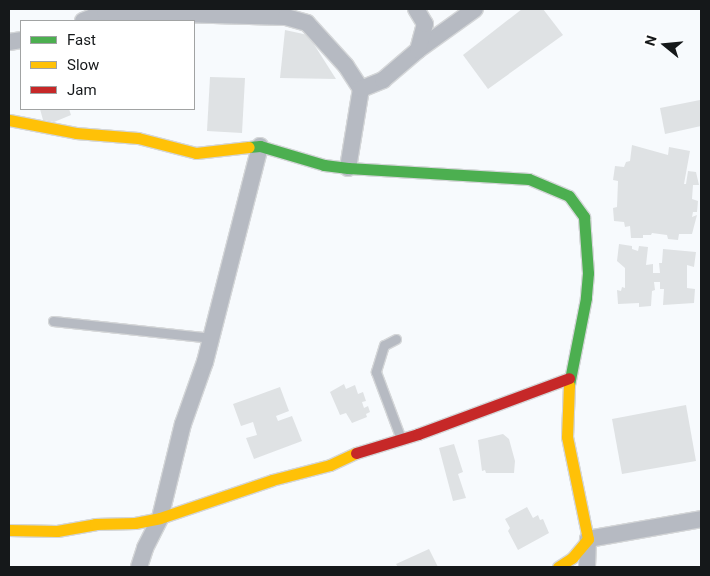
<!DOCTYPE html>
<html>
<head>
<meta charset="utf-8">
<style>
	body { margin:0 }
	#map { position:relative; width:710px; height:576px; overflow:hidden; background:#f7fafd; font-family:Roboto,sans-serif }
	div>[style] { position:absolute }
	.building>* { inset:0; background:#dfe2e4 }
	.roads { filter:drop-shadow(1px 0 #d4d6d8) drop-shadow(-1px 0 #d4d6d8) drop-shadow(0 1px #d4d6d8) drop-shadow(0 -1px #d4d6d8) }
	.lane>* { height:9px; margin:-4.5px; padding:0 4.5px; transform-origin:4.5px; border-radius:4.5px; background:#b6bac2 }
	.street>* { height:16px; margin:-8px; padding:0 8px; transform-origin:8px; border-radius:8px; background:#b6bac2 }
	.fast>* { height:11px; margin:-5.5px; padding:0 5.5px; transform-origin:5.5px; border-radius:5.5px; background:#4caf50 }
	.slow>* { height:11px; margin:-5.5px; padding:0 5.5px; transform-origin:5.5px; border-radius:5.5px; background:#ffc107 }
	.jam>* { height:11px; margin:-5.5px; padding:0 5.5px; transform-origin:5.5px; border-radius:5.5px; background:#c62828 }
	span { translate:-50% -50%; white-space:nowrap; text-align:center; line-height:1.15; -webkit-text-stroke:4px #fff; paint-order:stroke }
	.frame { position:absolute; inset:0; border:10px solid #15181a; pointer-events:none }
	.legend { position:absolute; left:20px; top:20px; width:175px; height:90px; box-sizing:border-box; background:#fff; border:1px solid #a1a3a3; margin:0; padding:6px 9px; list-style:none; font-size:15px; color:#15181a }
	.legend li { display:flex; align-items:center; gap:10px; height:25px }
	.legend b { width:25px; border:1px solid #a1a3a3 }
	.north { position:absolute; left:640px; top:20px; width:50px; height:50px; -webkit-text-stroke:4px #fff; paint-order:stroke; rotate:287deg; font-size:14px; font-weight:700; line-height:20px; text-align:center; color:#15181a }
	.north::after { content:''; display:block; margin:auto; width:18px; height:22px; background:#15181a; clip-path:polygon(50% 0,100% 100%,50% 72%,0 100%) }
</style>
</head>
<body>
<div id="map">
	<div class="building">
		<i style="clip-path:polygon(522px 9px,543px 9px,563px 35px,488px 89px,463px 55px)"></i>
		<i style="clip-path:polygon(285px 30px,308px 35px,336px 79px,280px 78px)"></i>
		<i style="clip-path:polygon(210px 77px,245px 78px,242px 133px,207px 131px)"></i>
		<i style="clip-path:polygon(700px 100px,701px 126px,665px 134px,660px 108px)"></i>
		<i style="clip-path:polygon(40px 109px,69px 109px,71px 115px,54px 122px,43px 120px)"></i>
		<i style="clip-path:polygon(632px 145px,668px 155px,669px 147px,690px 151px,684px 184px,686px 184px,688px 171px,696px 172px,699px 185px,693px 185px,692px 199px,698px 201px,697px 212px,693px 212px,692px 217px,697px 215px,692px 234px,679px 234px,678px 240px,668px 239px,667px 235px,652px 233px,651px 235px,643px 235px,643px 238px,631px 238px,630px 226px,625px 227px,624px 222px,614px 221px,613px 208px,617px 207px,618px 181px,613px 180px,615px 166px,624px 167px,626px 162px,630px 161px)"></i>
		<i style="clip-path:polygon(619px 244px,632px 246px,632px 249px,638px 251px,639px 246px,648px 247px,646px 265px,653px 264px,653px 273px,660px 273px,659px 263px,662px 263px,663px 249px,696px 252px,694px 267px,687px 265px,687px 288px,695px 289px,694px 303px,663px 305px,664px 289px,660px 289px,660px 282px,654px 282px,655px 290px,652px 291px,651px 306px,639px 307px,639px 303px,618px 304px,617px 290px,621px 291px,622px 287px,625px 288px,625px 268px,617px 261px)"></i>
		<i style="clip-path:polygon(344px 384px,346px 389px,355px 385px,358px 394px,363px 392px,366px 401px,362px 402px,364px 408px,368px 406px,370px 412px,366px 414px,367px 417px,352px 423px,346px 413px,340px 415px,330px 392px)"></i>
		<i style="clip-path:polygon(280px 387px,289px 411px,276px 416px,278px 421px,292px 416px,302px 441px,254px 459px,246px 438px,257px 435px,253px 422px,241px 426px,233px 404px)"></i>
		<i style="clip-path:polygon(686px 405px,696px 461px,622px 474px,612px 419px)"></i>
		<i style="clip-path:polygon(503px 434px,509px 439px,515px 461px,514px 473px,486px 473px,485px 470px,482px 471px,478px 440px)"></i>
		<i style="clip-path:polygon(454px 444px,463px 472px,458px 474px,466px 498px,453px 501px,439px 448px)"></i>
		<i style="clip-path:polygon(527px 507px,533px 518px,538px 515px,540px 520px,543px 519px,549px 533px,518px 550px,508px 531px,510px 528px,505px 519px)"></i>
		<i style="clip-path:polygon(429px 549px,438px 567px,398px 567px,396px 564px)"></i>
	</div>
	<div class="roads">
		<div class="lane">
			<i style="left:53px;top:321px;width:160px;rotate:6.1deg"></i>
			<i style="left:396px;top:339px;width:13px;rotate:153deg"></i>
			<i style="left:384px;top:345px;width:28px;rotate:107deg"></i>
			<i style="left:376px;top:372px;width:72px;rotate:69.5deg"></i>
		</div>
		<div class="street">
			<i style="left:83px;top:21px;width:24px;rotate:-22deg"></i>
			<i style="left:105px;top:12px;width:181px;rotate:1.6deg"></i>
			<i style="left:286px;top:17px;width:22px;rotate:16deg"></i>
			<i style="left:307px;top:23px;width:58px;rotate:47.8deg"></i>
			<i style="left:346px;top:66px;width:27px;rotate:57deg"></i>
			<i style="left:9px;top:42px;width:12px;rotate:-9deg"></i>
			<i style="left:418px;top:50px;width:70px;rotate:-35.7deg"></i>
			<i style="left:348px;top:168px;width:80px;rotate:-80.7deg"></i>
			<i style="left:361px;top:89px;width:24px;rotate:-22deg"></i>
			<i style="left:383px;top:80px;width:46px;rotate:-40.6deg"></i>
			<i style="left:418px;top:50px;width:27px;rotate:-75deg"></i>
			<i style="left:425px;top:24px;width:17px;rotate:-121deg"></i>
			<i style="left:139px;top:567px;width:20px;rotate:-72deg"></i>
			<i style="left:145px;top:548px;width:34px;rotate:-63deg"></i>
			<i style="left:160px;top:518px;width:97px;rotate:-76.3deg"></i>
			<i style="left:183px;top:424px;width:66px;rotate:-70.5deg"></i>
			<i style="left:205px;top:362px;width:223px;rotate:-75.7deg"></i>
			<i style="left:587px;top:567px;width:28px;rotate:-88deg"></i>
			<i style="left:588px;top:539px;width:115px;rotate:-10deg"></i>
		</div>
		<div class="fast">
			<i style="left:249px;top:147px;width:11px;rotate:-5deg"></i>
			<i style="left:260px;top:146px;width:67px;rotate:16.5deg"></i>
			<i style="left:324px;top:165px;width:24px;rotate:7deg"></i>
			<i style="left:348px;top:168px;width:181px;rotate:3.5deg"></i>
			<i style="left:529px;top:179px;width:43px;rotate:23deg"></i>
			<i style="left:569px;top:196px;width:26px;rotate:54deg"></i>
			<i style="left:584px;top:217px;width:56px;rotate:85.9deg"></i>
			<i style="left:588px;top:273px;width:25px;rotate:95deg"></i>
			<i style="left:586px;top:298px;width:89px;rotate:101.1deg"></i>
		</div>
		<div class="slow">
			<i style="left:9px;top:120px;width:68px;rotate:11deg"></i>
			<i style="left:76px;top:133px;width:62px;rotate:4.6deg"></i>
			<i style="left:138px;top:138px;width:60px;rotate:14.5deg"></i>
			<i style="left:196px;top:153px;width:53px;rotate:-6.5deg"></i>
			<i style="left:9px;top:530px;width:48px;rotate:1.2deg"></i>
			<i style="left:57px;top:531px;width:39px;rotate:-10deg"></i>
			<i style="left:95px;top:524px;width:40px;rotate:-1.4deg"></i>
			<i style="left:135px;top:523px;width:25px;rotate:-11deg"></i>
			<i style="left:160px;top:518px;width:118px;rotate:-18.7deg"></i>
			<i style="left:272px;top:480px;width:60px;rotate:-14.5deg"></i>
			<i style="left:330px;top:465px;width:29px;rotate:-25deg"></i>
			<i style="left:558px;top:567px;width:17px;rotate:-33deg"></i>
			<i style="left:572px;top:558px;width:25px;rotate:-50deg"></i>
			<i style="left:588px;top:539px;width:104px;rotate:-101.6deg"></i>
			<i style="left:567px;top:437px;width:52px;rotate:-87.8deg"></i>
		</div>
		<div class="jam">
			<i style="left:356px;top:453px;width:65px;rotate:-17deg"></i>
			<i style="left:418px;top:434px;width:161px;rotate:-20.3deg"></i>
		</div>
	</div>
	<div class="frame"></div>
	<ul class="legend">
	<li><b style="height:6px;background:#4caf50"></b>Fast</li>
	<li><b style="height:6px;background:#ffc107"></b>Slow</li>
	<li><b style="height:6px;background:#c62828"></b>Jam</li>
	</ul>
	<div class="north">N</div>
</div>
</body>
</html>
